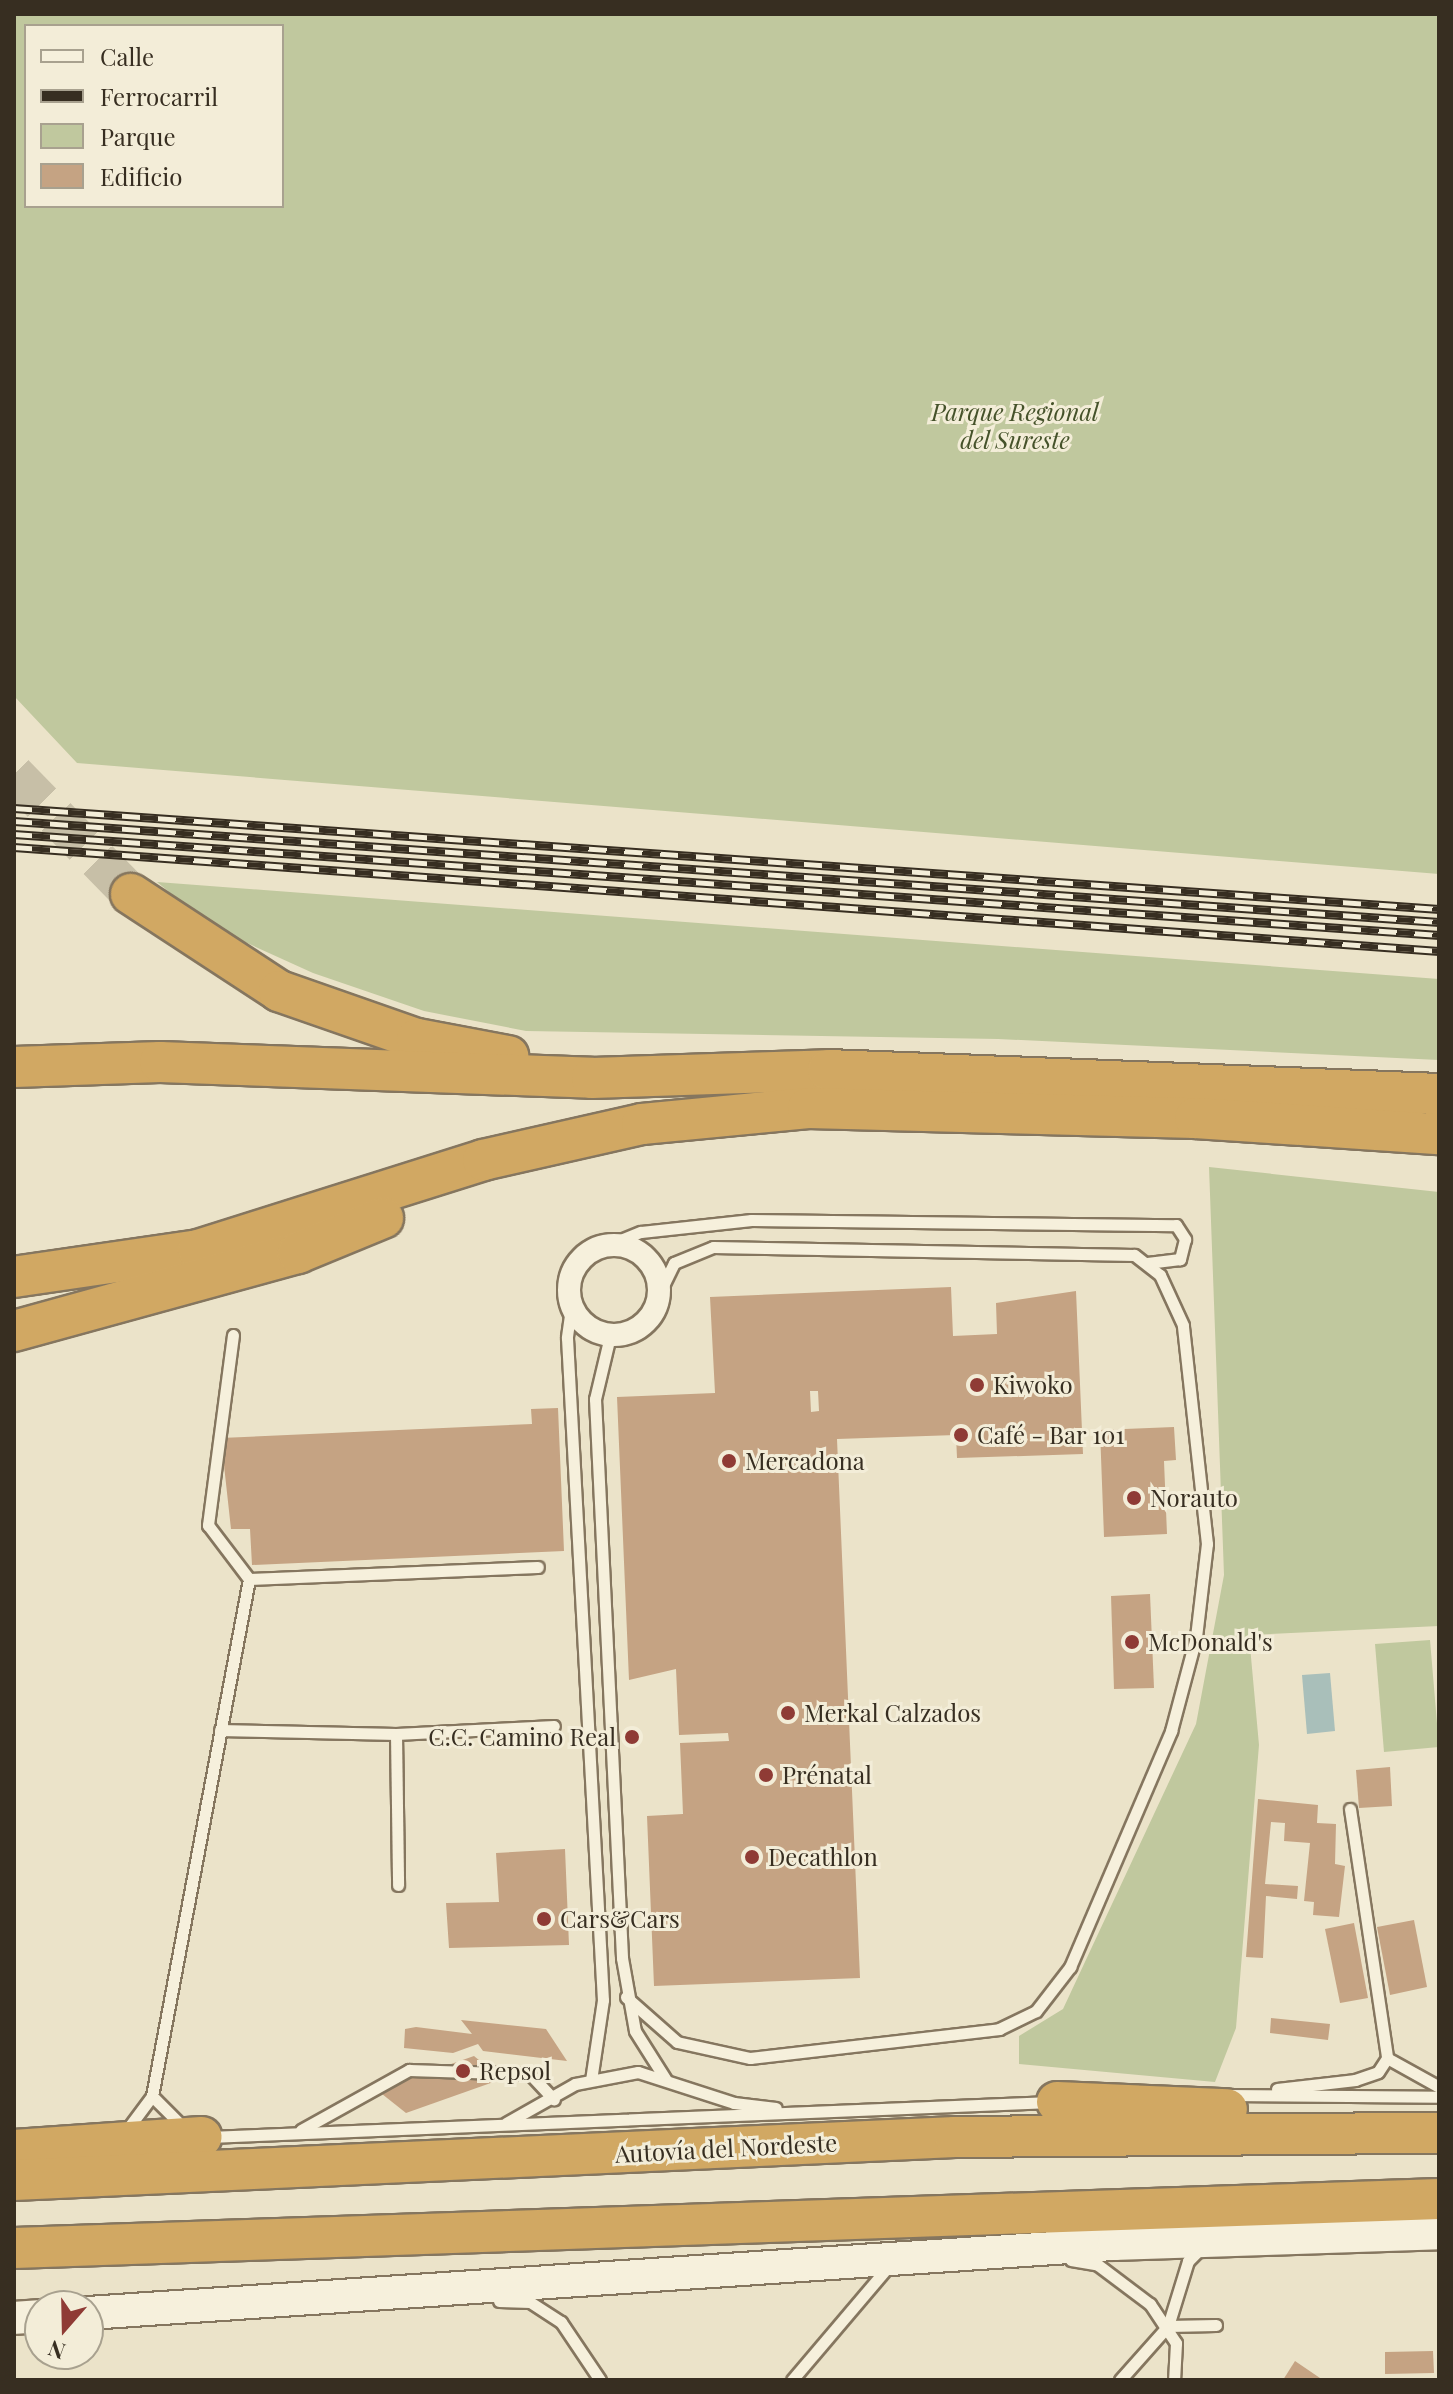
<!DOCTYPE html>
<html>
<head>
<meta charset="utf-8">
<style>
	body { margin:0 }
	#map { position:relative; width:1453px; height:2394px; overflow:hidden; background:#ebe3c9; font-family:"Playfair Display",serif }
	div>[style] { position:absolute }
	.green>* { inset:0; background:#c0c89e }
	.water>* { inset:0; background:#a9bfba }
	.building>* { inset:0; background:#c5a383 }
	.motorway-tunnel>* { height:40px; margin-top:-20px; transform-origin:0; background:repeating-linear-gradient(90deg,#c7bfa7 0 40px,transparent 0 60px) }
	.roads { filter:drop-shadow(2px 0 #85765f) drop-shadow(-2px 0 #85765f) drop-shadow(0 2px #85765f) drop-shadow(0 -2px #85765f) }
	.service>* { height:11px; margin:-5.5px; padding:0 5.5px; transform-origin:5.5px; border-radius:5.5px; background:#f6f0dc }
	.minor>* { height:22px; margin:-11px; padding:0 11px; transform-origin:11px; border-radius:11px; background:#f6f0dc }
	.minor>.ring { margin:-11px; padding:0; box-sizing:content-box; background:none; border:22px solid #f6f0dc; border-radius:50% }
	.secondary>* { height:32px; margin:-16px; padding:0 16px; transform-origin:16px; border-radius:16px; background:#f6f0dc }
	.motorway>* { height:40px; margin:-20px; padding:0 20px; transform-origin:20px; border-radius:20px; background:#d1a863 }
	.rail>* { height:9px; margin-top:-4.5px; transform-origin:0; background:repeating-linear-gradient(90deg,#f3edd8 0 18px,#372e21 0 36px); box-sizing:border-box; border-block:2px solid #372e21 }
	.dots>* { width:22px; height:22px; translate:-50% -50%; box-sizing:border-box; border:4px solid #f3edd8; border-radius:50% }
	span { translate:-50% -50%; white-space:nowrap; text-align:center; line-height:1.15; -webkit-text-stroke:6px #f3edd8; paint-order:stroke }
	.park-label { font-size:24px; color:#45522a; font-style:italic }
	.poi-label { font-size:24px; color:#372e21 }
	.left { translate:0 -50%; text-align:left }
	.right { translate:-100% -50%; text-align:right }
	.street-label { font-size:24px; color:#372e21 }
	.frame { position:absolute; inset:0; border:16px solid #372e21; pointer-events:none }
	.legend { position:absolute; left:24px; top:24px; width:260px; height:184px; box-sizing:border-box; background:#f3edd8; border:2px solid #a8a18f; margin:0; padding:10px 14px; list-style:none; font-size:24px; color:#372e21 }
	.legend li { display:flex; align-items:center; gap:16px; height:40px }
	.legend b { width:40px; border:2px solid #a8a18f }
	.north { position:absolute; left:24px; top:2290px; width:80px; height:80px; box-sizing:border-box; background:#f3edd8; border:2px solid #a8a18f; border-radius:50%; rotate:200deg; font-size:22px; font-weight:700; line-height:32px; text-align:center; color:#372e21 }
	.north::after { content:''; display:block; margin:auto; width:28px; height:36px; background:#8f3b35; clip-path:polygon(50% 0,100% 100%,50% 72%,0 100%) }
</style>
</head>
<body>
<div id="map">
	<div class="green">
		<i style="clip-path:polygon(evenodd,14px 14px,1439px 14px,1439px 874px,77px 763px,14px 696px,14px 14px,26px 26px,282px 26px,282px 206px,26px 206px,26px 26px)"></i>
		<i style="clip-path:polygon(157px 882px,1439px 979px,1439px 1060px,998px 1039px,526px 1031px,424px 1011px,313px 973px,212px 927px)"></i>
		<i style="clip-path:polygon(1209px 1167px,1439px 1192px,1439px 1626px,1249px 1635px,1259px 1745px,1236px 2028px,1215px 2082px,1019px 2064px,1019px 2036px,1063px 2009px,1196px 1724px,1224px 1575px)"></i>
		<i style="clip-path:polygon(1430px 1640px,1439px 1747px,1384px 1752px,1375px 1644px)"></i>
	</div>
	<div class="water">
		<i style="clip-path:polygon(1330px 1673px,1335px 1731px,1307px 1734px,1302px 1675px)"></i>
	</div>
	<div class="building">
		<i style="clip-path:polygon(evenodd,951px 1287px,953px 1336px,997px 1334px,996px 1303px,1076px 1291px,1083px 1454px,957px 1458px,956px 1435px,837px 1439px,860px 1978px,654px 1986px,647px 1816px,683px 1814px,680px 1743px,729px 1741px,728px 1733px,679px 1735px,676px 1669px,629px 1680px,617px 1397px,715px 1393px,710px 1297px,951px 1287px,810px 1391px,818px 1391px,819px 1411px,811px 1412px,810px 1391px)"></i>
		<i style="clip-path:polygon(558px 1408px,564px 1551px,252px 1565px,250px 1529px,231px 1529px,221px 1438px,532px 1424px,531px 1409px)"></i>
		<i style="clip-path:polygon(1174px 1427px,1176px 1460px,1164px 1461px,1167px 1534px,1104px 1537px,1100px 1430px)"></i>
		<i style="clip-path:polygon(1150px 1594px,1154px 1688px,1114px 1689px,1111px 1596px)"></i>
		<i style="clip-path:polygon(1390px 1767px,1392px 1806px,1359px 1808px,1356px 1770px)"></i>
		<i style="clip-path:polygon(1258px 1799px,1318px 1805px,1317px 1823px,1336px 1824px,1335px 1864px,1345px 1866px,1339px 1917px,1313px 1915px,1314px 1902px,1304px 1901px,1310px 1843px,1284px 1841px,1285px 1823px,1271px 1822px,1265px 1884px,1298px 1886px,1297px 1899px,1266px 1896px,1263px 1958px,1246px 1957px)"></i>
		<i style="clip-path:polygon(565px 1849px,569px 1945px,449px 1948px,446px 1903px,499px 1902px,496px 1853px)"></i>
		<i style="clip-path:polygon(1414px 1920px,1427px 1987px,1390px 1995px,1377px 1927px)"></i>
		<i style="clip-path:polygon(1354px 1923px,1368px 1998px,1340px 2003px,1325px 1929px)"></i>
		<i style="clip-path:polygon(1271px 2018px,1330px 2024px,1328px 2040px,1270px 2033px)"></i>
		<i style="clip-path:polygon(461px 2020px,546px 2029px,567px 2061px,483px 2051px,478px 2044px,453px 2053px,404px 2048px,405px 2029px,416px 2027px,472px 2034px)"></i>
		<i style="clip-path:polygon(474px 2056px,502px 2079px,406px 2113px,377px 2090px)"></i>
		<i style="clip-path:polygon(1433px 2351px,1434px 2373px,1385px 2374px,1385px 2352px)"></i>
		<i style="clip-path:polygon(1295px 2361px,1320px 2378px,1319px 2380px,1283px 2380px)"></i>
	</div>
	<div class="motorway-tunnel">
		<i style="left:14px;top:774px;width:168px;rotate:45.7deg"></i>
	</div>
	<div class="roads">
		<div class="service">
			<i style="left:608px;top:1245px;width:35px;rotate:-22deg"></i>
			<i style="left:641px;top:1232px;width:111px;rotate:-6.2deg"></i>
			<i style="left:751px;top:1220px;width:425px;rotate:0.7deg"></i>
			<i style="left:1176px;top:1225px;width:17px;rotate:57deg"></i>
			<i style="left:1185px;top:1239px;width:21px;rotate:104deg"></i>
			<i style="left:1180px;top:1259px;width:33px;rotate:173deg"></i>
			<i style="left:571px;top:1308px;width:30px;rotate:98deg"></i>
			<i style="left:567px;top:1338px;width:663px;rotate:86.89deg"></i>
			<i style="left:603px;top:2000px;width:81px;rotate:98.5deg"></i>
			<i style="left:233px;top:1335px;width:192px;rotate:97.5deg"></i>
			<i style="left:208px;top:1525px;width:68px;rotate:52.8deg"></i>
			<i style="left:610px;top:1336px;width:65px;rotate:103.4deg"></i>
			<i style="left:595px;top:1399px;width:560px;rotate:87.23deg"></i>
			<i style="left:622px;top:1958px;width:74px;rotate:79.9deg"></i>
			<i style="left:635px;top:2031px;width:58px;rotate:57.7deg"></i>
			<i style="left:220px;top:1730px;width:176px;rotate:1.3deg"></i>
			<i style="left:396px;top:1734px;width:158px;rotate:-2.9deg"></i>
			<i style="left:396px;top:1734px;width:151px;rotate:89.2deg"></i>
			<i style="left:1350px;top:1809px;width:252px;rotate:81.5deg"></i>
			<i style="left:1387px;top:2058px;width:60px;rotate:29.1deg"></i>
			<i style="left:626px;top:1997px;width:68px;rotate:41.4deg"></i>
			<i style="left:677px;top:2042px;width:75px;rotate:12.4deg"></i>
			<i style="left:750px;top:2058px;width:251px;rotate:-6.6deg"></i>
			<i style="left:999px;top:2029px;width:41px;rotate:-25.9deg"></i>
			<i style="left:1036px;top:2011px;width:56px;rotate:-52.3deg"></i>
			<i style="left:1070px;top:1967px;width:257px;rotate:-66.8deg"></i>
			<i style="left:1171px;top:1731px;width:97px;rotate:-75.1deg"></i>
			<i style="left:1196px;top:1637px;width:94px;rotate:-83.3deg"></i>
			<i style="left:1207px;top:1544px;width:220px;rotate:-96.3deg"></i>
			<i style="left:1183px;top:1325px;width:55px;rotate:-114.7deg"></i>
			<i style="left:1160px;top:1275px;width:33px;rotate:-142deg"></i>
			<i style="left:1134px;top:1255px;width:421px;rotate:-178.9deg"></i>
			<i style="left:713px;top:1247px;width:42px;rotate:157.7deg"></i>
			<i style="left:674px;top:1263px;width:32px;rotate:116deg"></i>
			<i style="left:1277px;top:2089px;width:79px;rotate:-6.6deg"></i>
			<i style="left:1355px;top:2080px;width:24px;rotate:-19deg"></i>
			<i style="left:1378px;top:2072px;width:17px;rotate:-57deg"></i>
			<i style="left:1228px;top:2095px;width:211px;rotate:0.5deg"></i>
			<i style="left:152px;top:2096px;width:526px;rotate:-79.37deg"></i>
			<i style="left:249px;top:1579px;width:289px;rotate:-2.4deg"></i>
			<i style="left:506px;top:2123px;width:79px;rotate:-29.5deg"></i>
			<i style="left:575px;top:2084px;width:64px;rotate:-10.8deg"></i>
			<i style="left:638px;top:2072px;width:101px;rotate:17.9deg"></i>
			<i style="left:734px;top:2103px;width:42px;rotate:6.8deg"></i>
			<i style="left:301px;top:2130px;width:124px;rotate:-29.1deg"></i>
			<i style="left:409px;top:2070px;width:121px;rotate:1.9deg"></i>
			<i style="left:530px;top:2074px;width:35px;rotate:47deg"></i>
			<i style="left:126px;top:2131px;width:44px;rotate:-53.4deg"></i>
			<i style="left:152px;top:2096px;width:42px;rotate:45deg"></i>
			<i style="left:209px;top:2137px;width:843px;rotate:-2.38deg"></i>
			<i style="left:1071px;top:2260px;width:27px;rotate:10deg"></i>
			<i style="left:1098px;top:2265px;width:65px;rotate:36.9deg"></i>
			<i style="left:1150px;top:2304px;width:47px;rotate:56.3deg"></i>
			<i style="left:1176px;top:2343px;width:37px;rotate:93deg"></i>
			<i style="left:499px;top:2301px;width:31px;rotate:2deg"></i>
			<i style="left:530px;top:2302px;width:37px;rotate:33deg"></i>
			<i style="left:561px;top:2322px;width:70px;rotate:56.1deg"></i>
			<i style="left:1168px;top:2326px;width:68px;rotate:-72.9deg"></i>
			<i style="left:1188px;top:2261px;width:20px;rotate:-45deg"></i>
			<i style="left:792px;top:2380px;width:147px;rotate:-49.7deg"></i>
			<i style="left:1120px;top:2380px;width:72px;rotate:-48.4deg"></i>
			<i style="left:1168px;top:2326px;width:48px;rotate:-1.2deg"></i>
		</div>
		<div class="minor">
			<i class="ring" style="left:569px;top:1245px;width:68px;height:68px"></i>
		</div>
		<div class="secondary">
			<i style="left:88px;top:2313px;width:1028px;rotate:-3.85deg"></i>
			<i style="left:1114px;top:2244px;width:325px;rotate:-1.9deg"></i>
			<i style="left:14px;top:2318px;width:26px;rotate:-4deg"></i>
		</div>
		<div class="motorway">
			<i style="left:131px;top:894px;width:177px;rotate:33.2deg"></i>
			<i style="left:279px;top:991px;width:146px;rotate:19.2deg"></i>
			<i style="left:417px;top:1039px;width:93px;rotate:10.6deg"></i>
			<i style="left:14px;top:1067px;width:146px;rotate:-2deg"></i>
			<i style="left:160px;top:1062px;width:432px;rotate:2.1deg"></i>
			<i style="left:592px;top:1078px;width:236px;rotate:-1.9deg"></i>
			<i style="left:828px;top:1070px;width:611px;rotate:2.25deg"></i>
			<i style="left:14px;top:1277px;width:186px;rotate:-8.3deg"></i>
			<i style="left:198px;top:1250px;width:299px;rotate:-17.5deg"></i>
			<i style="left:483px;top:1160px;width:163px;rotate:-12.8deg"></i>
			<i style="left:642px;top:1124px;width:167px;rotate:-5.5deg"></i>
			<i style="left:808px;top:1108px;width:387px;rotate:1.5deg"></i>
			<i style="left:1195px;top:1118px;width:245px;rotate:3.8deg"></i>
			<i style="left:14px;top:1331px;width:295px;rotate:-15.4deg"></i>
			<i style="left:298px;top:1253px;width:92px;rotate:-22.4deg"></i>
			<i style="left:1057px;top:2102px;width:170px;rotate:2.4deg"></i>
			<i style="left:14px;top:2150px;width:188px;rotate:-4deg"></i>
			<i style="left:14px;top:2180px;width:942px;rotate:-2.62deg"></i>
			<i style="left:955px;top:2137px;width:484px;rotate:-0.5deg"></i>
			<i style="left:14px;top:2248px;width:1426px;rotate:-1.97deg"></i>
		</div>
	</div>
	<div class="rail">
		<i style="left:14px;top:808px;width:1429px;rotate:4.05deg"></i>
		<i style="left:14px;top:821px;width:1429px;rotate:4.05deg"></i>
		<i style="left:14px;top:834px;width:1429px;rotate:4.05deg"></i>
		<i style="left:14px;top:847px;width:1429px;rotate:4.17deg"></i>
	</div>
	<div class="dots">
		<i style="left:977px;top:1385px;background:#8f3b35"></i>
		<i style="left:961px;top:1435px;background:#8f3b35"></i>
		<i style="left:729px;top:1461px;background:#8f3b35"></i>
		<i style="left:1134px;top:1498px;background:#8f3b35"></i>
		<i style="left:1132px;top:1642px;background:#8f3b35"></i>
		<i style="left:788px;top:1713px;background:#8f3b35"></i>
		<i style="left:632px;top:1737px;background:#8f3b35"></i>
		<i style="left:766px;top:1775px;background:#8f3b35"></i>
		<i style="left:752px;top:1857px;background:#8f3b35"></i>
		<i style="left:544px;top:1919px;background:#8f3b35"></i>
		<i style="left:463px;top:2071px;background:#8f3b35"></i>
	</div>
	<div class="park-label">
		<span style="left:1015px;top:426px">Parque Regional<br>del Sureste</span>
	</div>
	<div class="poi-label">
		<span class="left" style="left:993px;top:1385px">Kiwoko</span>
		<span class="left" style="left:977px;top:1435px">Café - Bar 101</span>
		<span class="left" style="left:745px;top:1461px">Mercadona</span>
		<span class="left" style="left:1150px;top:1498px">Norauto</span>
		<span class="left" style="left:1148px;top:1642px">McDonald's</span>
		<span class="left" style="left:804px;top:1713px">Merkal Calzados</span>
		<span class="right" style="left:616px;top:1737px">C.C. Camino Real</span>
		<span class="left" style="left:782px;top:1775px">Prénatal</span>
		<span class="left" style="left:768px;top:1857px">Decathlon</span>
		<span class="left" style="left:560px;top:1919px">Cars&amp;Cars</span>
		<span class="left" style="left:479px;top:2071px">Repsol</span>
	</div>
	<div class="street-label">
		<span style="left:726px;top:2148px;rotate:-3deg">Autovía del Nordeste</span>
	</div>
	<div class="frame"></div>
	<ul class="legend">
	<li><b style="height:10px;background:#f6f0dc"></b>Calle</li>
	<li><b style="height:10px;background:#372e21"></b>Ferrocarril</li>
	<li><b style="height:22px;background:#c0c89e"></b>Parque</li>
	<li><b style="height:22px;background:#c5a383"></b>Edificio</li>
	</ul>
	<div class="north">N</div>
</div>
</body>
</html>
